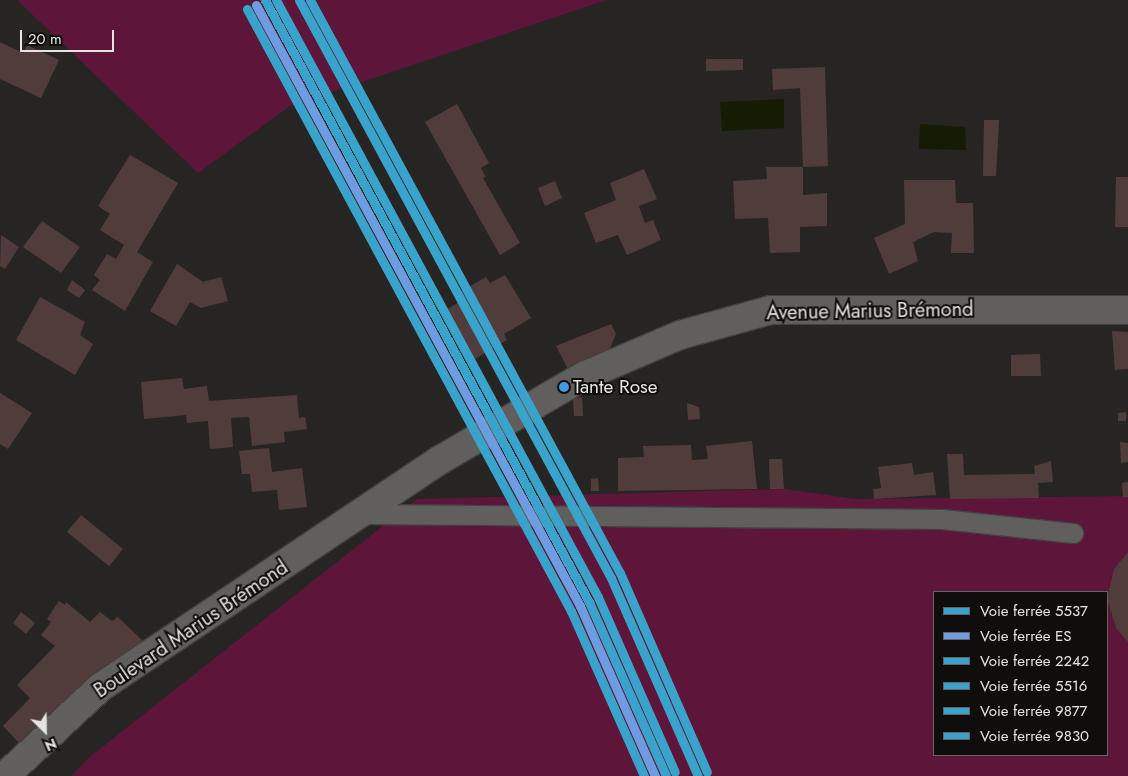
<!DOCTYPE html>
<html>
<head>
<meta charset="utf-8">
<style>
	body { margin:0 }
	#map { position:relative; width:1128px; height:776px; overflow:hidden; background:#272524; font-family:Jost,sans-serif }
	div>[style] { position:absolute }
	.green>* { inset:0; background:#5d1539 }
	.water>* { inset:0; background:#151c03 }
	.building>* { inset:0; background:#503d3b }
	.roads { filter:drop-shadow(1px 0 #434140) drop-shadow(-1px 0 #434140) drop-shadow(0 1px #434140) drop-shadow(0 -1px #434140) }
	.lane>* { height:19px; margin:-9.5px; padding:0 9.5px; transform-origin:9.5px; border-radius:9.5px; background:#615f5e }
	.street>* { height:28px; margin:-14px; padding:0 14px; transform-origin:14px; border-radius:14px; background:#615f5e }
	.rail-1>* { height:9px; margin:-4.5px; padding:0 4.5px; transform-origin:4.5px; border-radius:4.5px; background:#3aa3cb }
	.rail-2>* { height:9px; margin:-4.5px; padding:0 4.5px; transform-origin:4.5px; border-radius:4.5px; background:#6d9de0 }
	.rail-3>* { height:9px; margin:-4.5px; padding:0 4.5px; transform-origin:4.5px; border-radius:4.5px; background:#3aa3cb }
	.rail-4>* { height:9px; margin:-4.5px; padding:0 4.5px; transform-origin:4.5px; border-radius:4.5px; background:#3aa3cb }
	.rail-5>* { height:9px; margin:-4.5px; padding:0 4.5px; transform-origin:4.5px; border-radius:4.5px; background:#3aa3cb }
	.rail-6>* { height:9px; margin:-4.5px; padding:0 4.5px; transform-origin:4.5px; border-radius:4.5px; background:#3aa3cb }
	.dots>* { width:14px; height:14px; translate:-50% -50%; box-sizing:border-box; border:2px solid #100e0d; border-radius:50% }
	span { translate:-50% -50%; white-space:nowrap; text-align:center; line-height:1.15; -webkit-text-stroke:4px #100e0d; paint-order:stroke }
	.bus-label { font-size:19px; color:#e6e4e2 }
	.left { translate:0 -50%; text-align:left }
	.street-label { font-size:20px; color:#e6e4e2 }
	.legend { position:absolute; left:933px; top:591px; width:175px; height:165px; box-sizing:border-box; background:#100e0d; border:1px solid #666462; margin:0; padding:6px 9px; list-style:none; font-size:15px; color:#e6e4e2 }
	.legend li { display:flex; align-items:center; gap:10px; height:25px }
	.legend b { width:25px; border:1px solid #666462 }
	.north { position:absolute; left:20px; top:706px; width:50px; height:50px; -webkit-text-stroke:4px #100e0d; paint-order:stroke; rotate:157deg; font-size:14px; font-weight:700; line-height:20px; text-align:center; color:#e6e4e2 }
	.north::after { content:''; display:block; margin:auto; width:18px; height:22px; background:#e6e4e2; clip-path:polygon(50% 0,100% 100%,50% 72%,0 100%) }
	.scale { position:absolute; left:20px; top:30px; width:94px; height:22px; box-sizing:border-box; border:2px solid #e6e4e2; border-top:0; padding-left:6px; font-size:15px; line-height:18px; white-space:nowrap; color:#e6e4e2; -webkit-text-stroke:4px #100e0d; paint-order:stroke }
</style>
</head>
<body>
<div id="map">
	<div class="green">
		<i style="clip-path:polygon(17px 0,606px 0,290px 106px,198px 173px)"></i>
		<i style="clip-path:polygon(evenodd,785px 489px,856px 499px,1128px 496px,1128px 776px,71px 776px,92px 755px,417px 499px,785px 489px,934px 592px,1107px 592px,1107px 755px,934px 755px,934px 592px)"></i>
	</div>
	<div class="water">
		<i style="clip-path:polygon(784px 99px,784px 128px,722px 131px,720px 102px)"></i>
		<i style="clip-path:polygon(920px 124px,965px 127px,966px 150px,919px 149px)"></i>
	</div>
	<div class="building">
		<i style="clip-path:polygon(0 42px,23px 53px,27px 45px,59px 60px,41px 98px,0 79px)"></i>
		<i style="clip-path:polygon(706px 59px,743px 59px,743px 70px,706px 71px)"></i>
		<i style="clip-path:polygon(825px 67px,828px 166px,803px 167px,803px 195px,827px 193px,827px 226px,800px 227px,800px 252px,770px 253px,768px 218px,735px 219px,733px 181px,767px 179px,766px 167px,803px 167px,800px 88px,773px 90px,772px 69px)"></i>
		<i style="clip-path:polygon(457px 104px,489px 163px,481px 168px,486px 177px,483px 178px,520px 243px,500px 255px,425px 122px)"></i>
		<i style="clip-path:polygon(984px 120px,999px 120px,996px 176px,983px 176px)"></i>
		<i style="clip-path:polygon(130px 155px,178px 183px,137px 252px,153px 262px,125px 311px,92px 290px,100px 280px,94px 275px,107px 254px,116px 259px,124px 245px,100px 230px,110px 214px,98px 206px)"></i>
		<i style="clip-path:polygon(644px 169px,657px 199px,639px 206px,645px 223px,653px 220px,661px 240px,627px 255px,618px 235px,596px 243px,584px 213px,616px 200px,610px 183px)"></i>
		<i style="clip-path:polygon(1116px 177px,1128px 177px,1128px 227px,1115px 227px)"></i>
		<i style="clip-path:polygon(904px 180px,955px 180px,956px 203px,973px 203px,974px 253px,951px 253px,952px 233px,934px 232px,913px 242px,918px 261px,889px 274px,874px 238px,905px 224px)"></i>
		<i style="clip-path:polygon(555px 181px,562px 198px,545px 206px,538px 188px)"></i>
		<i style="clip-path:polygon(42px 221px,80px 247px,61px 273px,23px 247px)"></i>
		<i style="clip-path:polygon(1px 235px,19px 247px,5px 269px,0 266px)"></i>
		<i style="clip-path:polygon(177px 264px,203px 282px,221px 277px,228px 301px,201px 308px,190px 302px,176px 326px,150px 311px)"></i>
		<i style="clip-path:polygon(505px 275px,531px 318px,504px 334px,507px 340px,475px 359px,446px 310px,464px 299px,460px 292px,486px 277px,490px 283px)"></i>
		<i style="clip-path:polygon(72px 280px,85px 290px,79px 298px,67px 290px)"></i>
		<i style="clip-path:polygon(40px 297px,85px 322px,80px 335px,93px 344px,75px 375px,16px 340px)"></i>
		<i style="clip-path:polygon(611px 324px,616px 334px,608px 353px,569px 371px,556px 346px)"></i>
		<i style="clip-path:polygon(1112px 331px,1128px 332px,1128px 369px,1115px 370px)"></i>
		<i style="clip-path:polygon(1040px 354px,1041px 376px,1011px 376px,1011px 355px)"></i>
		<i style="clip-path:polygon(182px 378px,184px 389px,207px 386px,209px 401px,297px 395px,299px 418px,305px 417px,307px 429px,284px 432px,285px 442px,252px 446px,249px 417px,231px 418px,233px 447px,210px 449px,208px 421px,187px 423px,186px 415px,144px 419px,141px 382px)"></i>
		<i style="clip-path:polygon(0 393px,32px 413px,8px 449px,0 444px)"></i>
		<i style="clip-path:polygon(582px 397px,583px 416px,574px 416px,573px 398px)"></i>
		<i style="clip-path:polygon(687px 403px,699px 407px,700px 419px,688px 420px)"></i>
		<i style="clip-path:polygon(1126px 412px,1126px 421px,1118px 421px,1118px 413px)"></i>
		<i style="clip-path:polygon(752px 441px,757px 489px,618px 491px,618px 458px,644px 457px,643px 446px,691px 445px,692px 460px,708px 459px,706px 446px)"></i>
		<i style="clip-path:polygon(1120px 442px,1128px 443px,1128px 462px,1121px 463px)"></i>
		<i style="clip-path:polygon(269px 448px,272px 472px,302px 468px,307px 507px,279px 510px,277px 490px,252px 492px,250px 474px,242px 474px,239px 451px)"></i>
		<i style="clip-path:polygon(947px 454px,963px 454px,964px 475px,1035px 474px,1034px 466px,1051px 461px,1053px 482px,1038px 483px,1039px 498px,950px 499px)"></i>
		<i style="clip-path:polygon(769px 459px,782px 459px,784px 489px,770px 489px)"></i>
		<i style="clip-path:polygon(912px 463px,914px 475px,933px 472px,936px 495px,874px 499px,873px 489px,881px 488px,878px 467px)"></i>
		<i style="clip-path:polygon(598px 478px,599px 491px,591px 491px,591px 479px)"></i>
		<i style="clip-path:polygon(1128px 482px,1128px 497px,1123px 497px,1122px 483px)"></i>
		<i style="clip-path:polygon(81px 515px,123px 549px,109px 566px,67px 532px)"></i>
		<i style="clip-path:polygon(1128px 552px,1128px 642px,1116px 628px,1107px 599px,1114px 569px)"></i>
		<i style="clip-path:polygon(59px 601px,65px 605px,66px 602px,90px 622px,100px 612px,112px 621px,118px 617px,144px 642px,86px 682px,22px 746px,3px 726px,30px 698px,17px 685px,55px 646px,41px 635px,51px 622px,47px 619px)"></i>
		<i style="clip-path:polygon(21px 612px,35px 623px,26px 634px,13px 623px)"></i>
	</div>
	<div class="roads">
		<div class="lane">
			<i style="left:363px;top:514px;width:579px;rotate:0.49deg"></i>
			<i style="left:942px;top:519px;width:132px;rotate:6.1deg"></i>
		</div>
		<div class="street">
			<i style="left:5px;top:776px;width:132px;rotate:-42.9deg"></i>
			<i style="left:102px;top:686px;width:407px;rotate:-33.8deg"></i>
			<i style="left:440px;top:460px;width:167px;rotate:-30.3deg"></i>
			<i style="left:584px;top:376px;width:104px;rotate:-23.1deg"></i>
			<i style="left:680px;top:335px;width:94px;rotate:-15.4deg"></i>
			<i style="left:771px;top:310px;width:357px"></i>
		</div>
	</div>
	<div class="rail-1">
		<i style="left:265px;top:0;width:684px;rotate:61.71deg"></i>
		<i style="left:589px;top:602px;width:190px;rotate:66.1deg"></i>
	</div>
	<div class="rail-2">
		<i style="left:256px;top:5px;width:683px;rotate:61.67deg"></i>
		<i style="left:580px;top:606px;width:186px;rotate:66.2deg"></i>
	</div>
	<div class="rail-3">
		<i style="left:299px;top:0;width:657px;rotate:61.64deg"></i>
		<i style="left:611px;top:578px;width:216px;rotate:66.3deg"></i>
	</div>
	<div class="rail-4">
		<i style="left:310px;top:0;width:651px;rotate:61.59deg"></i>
		<i style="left:620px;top:573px;width:217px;rotate:66.4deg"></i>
	</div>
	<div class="rail-5">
		<i style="left:276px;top:0;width:678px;rotate:61.66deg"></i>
		<i style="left:598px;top:597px;width:191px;rotate:66.3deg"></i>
	</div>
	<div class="rail-6">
		<i style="left:247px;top:9px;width:684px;rotate:61.71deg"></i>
		<i style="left:571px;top:611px;width:180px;rotate:66.1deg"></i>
	</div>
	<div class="dots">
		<i style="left:564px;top:387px;background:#4699e1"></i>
	</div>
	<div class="bus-label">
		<span class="left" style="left:573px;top:387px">Tante Rose</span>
	</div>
	<div class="street-label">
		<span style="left:870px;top:311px;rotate:-1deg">Avenue Marius Brémond</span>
		<span style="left:191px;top:629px;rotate:-34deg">Boulevard Marius Brémond</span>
	</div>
	<ul class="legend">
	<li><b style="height:6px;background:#3aa3cb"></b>Voie ferrée 5537</li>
	<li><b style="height:6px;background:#6d9de0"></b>Voie ferrée ES</li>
	<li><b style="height:6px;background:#3aa3cb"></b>Voie ferrée 2242</li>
	<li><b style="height:6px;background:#3aa3cb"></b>Voie ferrée 5516</li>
	<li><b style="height:6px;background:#3aa3cb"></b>Voie ferrée 9877</li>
	<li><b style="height:6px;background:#3aa3cb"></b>Voie ferrée 9830</li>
	</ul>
	<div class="north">N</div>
	<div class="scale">20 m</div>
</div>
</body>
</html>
